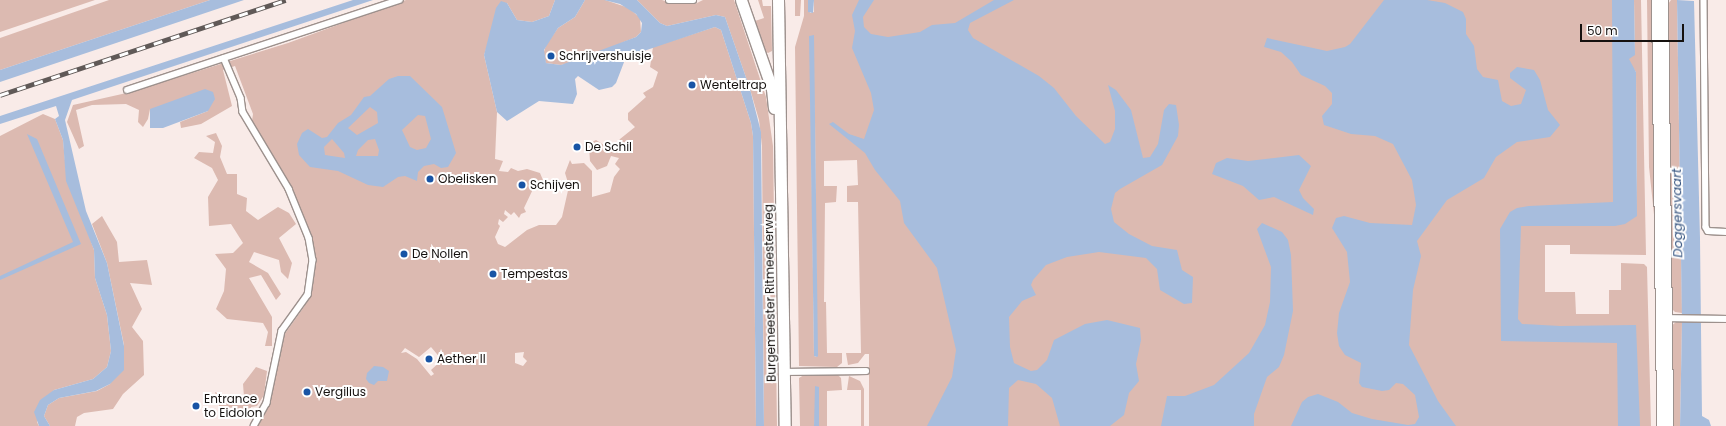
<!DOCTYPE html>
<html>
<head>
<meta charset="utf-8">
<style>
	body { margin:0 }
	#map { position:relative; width:1726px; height:426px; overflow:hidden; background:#f9ebe8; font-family:Poppins,sans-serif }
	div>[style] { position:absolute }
	.green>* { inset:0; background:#dcbab1 }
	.water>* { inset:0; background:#a7bddd }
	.roads { filter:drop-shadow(1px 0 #9d918d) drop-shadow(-1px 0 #9d918d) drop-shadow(0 1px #9d918d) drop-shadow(0 -1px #9d918d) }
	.lane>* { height:5.5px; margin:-2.75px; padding:0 2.75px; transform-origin:2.75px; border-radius:2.75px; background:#fff }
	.street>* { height:11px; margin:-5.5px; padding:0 5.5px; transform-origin:5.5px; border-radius:5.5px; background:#fff }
	.secondary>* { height:16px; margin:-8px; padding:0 8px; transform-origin:8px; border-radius:8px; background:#fff }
	.rail>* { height:4.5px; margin-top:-2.25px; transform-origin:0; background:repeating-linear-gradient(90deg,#fff 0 9px,#605957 0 18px); box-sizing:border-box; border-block:1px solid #605957 }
	.dots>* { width:11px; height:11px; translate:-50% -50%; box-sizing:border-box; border:2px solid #fff; border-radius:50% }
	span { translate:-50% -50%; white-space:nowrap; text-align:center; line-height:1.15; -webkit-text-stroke:4px #fff; paint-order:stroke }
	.poi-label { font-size:12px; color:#15110f }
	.left { translate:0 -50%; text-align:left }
	.street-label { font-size:12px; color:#15110f }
	.water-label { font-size:13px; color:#34527e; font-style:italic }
	.scale { position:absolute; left:1580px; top:24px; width:104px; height:18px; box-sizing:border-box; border:2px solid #15110f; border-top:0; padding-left:5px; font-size:12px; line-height:14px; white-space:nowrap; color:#15110f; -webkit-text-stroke:3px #fff; paint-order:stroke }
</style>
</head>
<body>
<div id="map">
	<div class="green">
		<i style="clip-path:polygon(0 0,95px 0,0 32px)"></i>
		<i style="clip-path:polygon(109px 0,210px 0,0 70px,0 38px)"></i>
		<i style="clip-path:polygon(evenodd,406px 0,555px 0,549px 16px,532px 22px,517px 20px,507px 3px,491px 35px,484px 55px,497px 112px,495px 159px,503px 161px,499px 171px,508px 172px,511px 168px,518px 171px,527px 169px,540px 173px,545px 185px,540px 190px,534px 187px,524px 208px,526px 212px,521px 214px,519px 218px,514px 212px,511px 215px,505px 210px,504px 214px,508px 217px,503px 222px,499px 219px,498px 224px,500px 226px,495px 237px,498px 244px,505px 247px,527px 230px,539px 225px,556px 225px,562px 217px,569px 186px,565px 173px,570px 160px,572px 164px,584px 163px,592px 171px,592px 197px,610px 192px,614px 177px,620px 169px,615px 164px,619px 158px,611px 156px,607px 166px,597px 170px,590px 161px,589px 147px,592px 142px,596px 140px,613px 151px,620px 139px,635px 127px,628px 120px,628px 113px,646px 97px,643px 93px,653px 87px,658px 72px,650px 67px,653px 47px,715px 27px,721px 30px,751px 123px,753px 136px,756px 426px,257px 426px,270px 401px,284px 335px,304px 307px,311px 292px,315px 272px,313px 250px,295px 195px,252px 121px,253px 114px,235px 66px,223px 70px,232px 106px,201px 124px,181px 128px,180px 122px,208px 111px,150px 109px,148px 119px,143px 127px,138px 122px,139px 110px,126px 104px,92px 105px,76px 110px,84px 146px,79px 149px,67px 122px,73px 105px,131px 92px,288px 43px,406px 0,431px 347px,442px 360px,431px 370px,434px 374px,431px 376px,417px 359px,406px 352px,401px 353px,405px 348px,419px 357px,431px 347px,406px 0,524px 352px,523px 357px,527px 361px,523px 366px,515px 363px,515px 353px,524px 352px)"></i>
		<i style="clip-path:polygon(585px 0,605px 0,629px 8px,640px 18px,641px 32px,636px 37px,575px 62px,561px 65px,546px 63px,543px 55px,546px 45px,558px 28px,575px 17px)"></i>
		<i style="clip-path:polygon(637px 0,662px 0,674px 4px,695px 4px,703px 0,734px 0,766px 97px,773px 146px,777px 426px,764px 426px,762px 146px,759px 120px,750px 89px,725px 17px,716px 15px,667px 26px,660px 23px)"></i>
		<i style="clip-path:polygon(758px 0,762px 0,763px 6px,771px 6px,772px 51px,768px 53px,765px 51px,755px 21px,764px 18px)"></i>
		<i style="clip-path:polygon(795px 0,801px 0,800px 16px,795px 16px)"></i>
		<i style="clip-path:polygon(evenodd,804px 0,808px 0,810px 13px,814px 12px,814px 0,1631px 0,1635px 55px,1634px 0,1641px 0,1646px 255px,1570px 254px,1570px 245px,1545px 245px,1545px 292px,1575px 292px,1576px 314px,1609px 314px,1609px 290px,1621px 290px,1621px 263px,1644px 264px,1647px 267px,1651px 426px,869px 426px,869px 354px,865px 354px,858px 363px,848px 365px,846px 353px,861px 353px,858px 202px,847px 202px,847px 186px,858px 185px,857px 160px,824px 161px,824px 186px,837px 186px,836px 202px,825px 203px,824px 302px,826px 302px,827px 353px,842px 353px,842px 363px,837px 367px,799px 366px,795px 47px,804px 16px,804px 0,810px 35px,815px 120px,817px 357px,814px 356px,810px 35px,804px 0,1633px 68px,1636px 72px,1637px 213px,1633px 68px)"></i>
		<i style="clip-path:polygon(1647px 0,1651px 0,1651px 8px,1654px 9px,1655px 224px,1649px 167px)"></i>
		<i style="clip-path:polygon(1671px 0,1677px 0,1682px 313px,1675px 312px,1670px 307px,1666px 7px)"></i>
		<i style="clip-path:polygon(43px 114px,55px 119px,63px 140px,66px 171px,94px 250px,95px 278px,107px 315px,111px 351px,107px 367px,93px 379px,54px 390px,37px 422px,39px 426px,0 426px,0 136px)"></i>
		<i style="clip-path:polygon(216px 133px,222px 146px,220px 157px,227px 174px,237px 174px,237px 194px,247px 198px,246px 211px,258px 220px,278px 207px,289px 213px,296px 224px,279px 238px,292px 263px,288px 279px,281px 272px,279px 260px,254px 252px,249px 262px,268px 273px,281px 294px,276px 300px,261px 275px,249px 278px,272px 317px,272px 346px,265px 346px,268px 332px,263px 323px,227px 319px,216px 309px,224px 291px,226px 269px,215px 254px,233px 253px,243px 243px,231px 224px,209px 226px,208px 197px,218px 180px,212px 168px,194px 158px,199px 152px,213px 153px,215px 142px,206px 136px)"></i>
		<i style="clip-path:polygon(102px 216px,117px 242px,119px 262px,147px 260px,152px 285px,130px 283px,142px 309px,132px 327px,143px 341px,144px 375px,123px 394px,113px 409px,84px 413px,77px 417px,75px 426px,50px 426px,44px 416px,48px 405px,59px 398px,97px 391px,110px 384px,124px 345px,107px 263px,92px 224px)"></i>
		<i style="clip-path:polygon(1676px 322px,1682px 322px,1680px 426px,1671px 426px,1670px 327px)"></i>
		<i style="clip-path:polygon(256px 367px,267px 371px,264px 395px,257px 406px,251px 407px,250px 416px,244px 410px,238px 412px,236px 407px,220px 409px,215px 392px,236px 401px,244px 397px,243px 384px)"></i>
		<i style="clip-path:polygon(804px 375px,838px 375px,841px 378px,842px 390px,827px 391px,827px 426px,819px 426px,819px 387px,814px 426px,800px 426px,799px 378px)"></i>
		<i style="clip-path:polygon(849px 376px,860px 381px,864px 389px,864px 426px,861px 426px,861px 390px,847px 390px)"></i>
	</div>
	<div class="water">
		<i style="clip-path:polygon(210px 0,244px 0,0 82px,0 70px)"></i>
		<i style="clip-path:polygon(353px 0,373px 0,72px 100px,65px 120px,86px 211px,107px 263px,124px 346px,124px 370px,110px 384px,96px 391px,59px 398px,48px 405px,44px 416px,50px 426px,39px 426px,34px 412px,40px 400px,54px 390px,93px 379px,107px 367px,111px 351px,107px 315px,95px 278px,94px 250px,66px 181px,63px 140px,55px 119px,59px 116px,56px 106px,0 124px,0 116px)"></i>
		<i style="clip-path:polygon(555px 0,585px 0,575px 17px,558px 28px,544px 50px,546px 63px,561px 65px,636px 37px,641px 32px,642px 23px,636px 14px,620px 4px,604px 0,637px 0,660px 23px,667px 26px,716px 15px,725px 17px,750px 89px,761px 132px,764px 426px,756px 426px,753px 136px,751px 123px,721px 30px,715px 27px,626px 57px,616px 83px,612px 87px,599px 90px,578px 76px,575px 79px,577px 94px,573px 104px,539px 101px,507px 121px,497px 112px,484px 55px,496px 8px,501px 1px,507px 3px,517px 20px,532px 22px,549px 16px)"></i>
		<i style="clip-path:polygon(808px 0,814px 0,813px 13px,808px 12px)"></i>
		<i style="clip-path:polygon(859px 0,874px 0,863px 17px,864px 27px,871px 34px,888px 37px,920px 32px,932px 25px,955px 23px,994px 0,1014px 0,970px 23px,968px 30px,973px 38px,1039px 76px,1054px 88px,1076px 116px,1105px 144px,1110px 142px,1115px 129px,1115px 111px,1108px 85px,1116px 90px,1131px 110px,1143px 158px,1150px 157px,1158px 144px,1164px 110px,1169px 104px,1176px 105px,1179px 125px,1178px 136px,1162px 165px,1120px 189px,1115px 193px,1111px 209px,1114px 222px,1129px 234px,1152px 246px,1177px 250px,1182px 270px,1193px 277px,1192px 303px,1184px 304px,1160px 290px,1157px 269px,1146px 258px,1099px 252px,1067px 257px,1046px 265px,1033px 280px,1031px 285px,1036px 295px,1022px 301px,1009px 317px,1010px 347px,1014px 363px,1031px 371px,1037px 370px,1047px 360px,1054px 340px,1085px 324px,1107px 320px,1140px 328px,1141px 340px,1136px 364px,1139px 381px,1129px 393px,1124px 415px,1110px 426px,1060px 426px,1052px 398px,1036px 384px,1018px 380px,1009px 388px,1008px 426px,927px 426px,952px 377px,956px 350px,937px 268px,904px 223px,900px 201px,875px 170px,865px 153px,829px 124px,833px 122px,849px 134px,864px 139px,874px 110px,871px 93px,852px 48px,855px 31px,852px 15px)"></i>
		<i style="clip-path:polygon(1384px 0,1427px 0,1445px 3px,1463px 12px,1466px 19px,1466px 34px,1474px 46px,1477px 69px,1483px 77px,1498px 80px,1502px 101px,1511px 106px,1521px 104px,1526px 90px,1510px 78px,1510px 73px,1517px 67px,1534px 70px,1540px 80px,1548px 110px,1560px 125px,1550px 137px,1517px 142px,1496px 157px,1484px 178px,1447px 200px,1417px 241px,1421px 256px,1413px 290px,1409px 345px,1438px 401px,1456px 426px,1291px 426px,1302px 402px,1308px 397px,1318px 394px,1338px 402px,1352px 413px,1372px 419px,1408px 425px,1415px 424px,1419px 417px,1415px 395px,1403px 384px,1396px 383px,1389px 390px,1382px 391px,1362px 387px,1359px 383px,1361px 363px,1345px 355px,1339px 346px,1337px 333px,1339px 313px,1350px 282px,1347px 252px,1332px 228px,1336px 218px,1344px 216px,1370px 223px,1412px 225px,1416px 205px,1412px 180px,1393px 144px,1375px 136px,1351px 134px,1324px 125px,1322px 116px,1332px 104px,1332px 93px,1325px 86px,1301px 75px,1292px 62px,1281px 52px,1264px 47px,1267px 38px,1327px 51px,1345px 47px,1350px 44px)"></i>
		<i style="clip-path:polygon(1612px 0,1634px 0,1635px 55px,1629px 59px,1636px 72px,1637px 216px,1625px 224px,1615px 226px,1521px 226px,1518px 319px,1522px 324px,1560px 326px,1636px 325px,1640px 426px,1618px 426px,1617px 343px,1501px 341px,1500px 229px,1510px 212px,1517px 208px,1529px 206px,1613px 202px)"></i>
		<i style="clip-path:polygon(1677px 0,1694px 1px,1700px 238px,1702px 416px,1709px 420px,1711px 426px,1680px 426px,1682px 322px)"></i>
		<i style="clip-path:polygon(814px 35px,818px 356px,817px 357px,814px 356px,809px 36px)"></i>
		<i style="clip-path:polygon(evenodd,398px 76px,410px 76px,442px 107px,456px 153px,448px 167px,441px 168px,434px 164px,424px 166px,418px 172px,417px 181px,405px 176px,398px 177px,383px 187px,368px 185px,338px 171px,310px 167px,299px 155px,297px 144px,302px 133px,308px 129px,322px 138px,327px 137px,338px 123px,351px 115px,364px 97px,370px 96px,389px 79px,398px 76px,370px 107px,377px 112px,378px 123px,357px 135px,348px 128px,370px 107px,398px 76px,418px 115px,425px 116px,431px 139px,426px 148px,417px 150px,410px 147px,402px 130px,418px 115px,398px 76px,332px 139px,344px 153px,345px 158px,325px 155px,324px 147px,332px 139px,398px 76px,375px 139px,379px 150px,378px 156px,356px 156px,358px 150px,368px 140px,375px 139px)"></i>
		<i style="clip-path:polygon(205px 89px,213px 92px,215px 99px,208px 111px,163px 128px,150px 128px,150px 109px)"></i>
		<i style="clip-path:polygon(27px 134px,37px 139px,81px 244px,0 280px,0 276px,73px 242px)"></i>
		<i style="clip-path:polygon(1299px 155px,1311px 166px,1299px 190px,1303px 198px,1314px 209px,1313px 215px,1274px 197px,1259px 200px,1243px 186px,1212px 174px,1216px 163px,1227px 158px,1248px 161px)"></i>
		<i style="clip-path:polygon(1262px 223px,1282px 232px,1288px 240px,1291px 255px,1293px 311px,1284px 355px,1279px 367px,1267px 377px,1254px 414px,1254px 426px,1161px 426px,1167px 396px,1185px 396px,1214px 385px,1249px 353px,1265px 325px,1270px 302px,1271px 267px,1257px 229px)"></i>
		<i style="clip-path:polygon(374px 366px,383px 367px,389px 371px,387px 381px,378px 381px,374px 385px,369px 383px,366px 379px,367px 373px)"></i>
		<i style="clip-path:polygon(815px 386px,819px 387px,819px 426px,814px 426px)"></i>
	</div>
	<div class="roads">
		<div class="lane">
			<i style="left:669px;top:0;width:24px"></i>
			<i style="left:1704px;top:0;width:227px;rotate:89.5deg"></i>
			<i style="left:1706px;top:227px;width:4px;rotate:63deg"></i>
			<i style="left:1708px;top:231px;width:18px;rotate:3deg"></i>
			<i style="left:224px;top:58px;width:43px;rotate:67deg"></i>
			<i style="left:241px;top:98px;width:14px;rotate:82deg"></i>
			<i style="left:243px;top:112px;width:90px;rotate:59.1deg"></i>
			<i style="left:289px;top:189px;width:53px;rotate:67.8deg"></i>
			<i style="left:309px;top:238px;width:22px;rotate:80deg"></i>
			<i style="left:313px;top:260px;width:35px;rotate:98deg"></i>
			<i style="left:308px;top:295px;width:44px;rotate:125.8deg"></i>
			<i style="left:282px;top:331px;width:74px;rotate:101.8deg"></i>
			<i style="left:267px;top:403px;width:26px;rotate:119deg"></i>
			<i style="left:127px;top:90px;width:287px;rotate:-18.3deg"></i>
			<i style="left:1664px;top:318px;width:62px;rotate:0.9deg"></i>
			<i style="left:784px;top:372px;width:82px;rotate:-0.7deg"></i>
		</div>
		<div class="street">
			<i style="left:741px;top:0;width:94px;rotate:70.8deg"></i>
			<i style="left:772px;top:89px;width:19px;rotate:84deg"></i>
			<i style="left:778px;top:0;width:426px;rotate:89.1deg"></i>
		</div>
		<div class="secondary">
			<i style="left:1660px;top:0;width:426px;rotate:89.3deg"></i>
		</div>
	</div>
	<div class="rail">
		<i style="left:0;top:95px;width:301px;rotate:-18.4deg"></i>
	</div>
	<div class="dots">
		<i style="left:551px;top:56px;background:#1854a5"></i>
		<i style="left:692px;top:85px;background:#1854a5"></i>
		<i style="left:577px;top:147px;background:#1854a5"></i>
		<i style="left:430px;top:179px;background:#1854a5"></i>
		<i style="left:522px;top:185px;background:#1854a5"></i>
		<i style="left:404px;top:254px;background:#1854a5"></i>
		<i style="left:493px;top:274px;background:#1854a5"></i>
		<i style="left:429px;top:359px;background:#1854a5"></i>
		<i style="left:307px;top:392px;background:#1854a5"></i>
		<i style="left:196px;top:406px;background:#1854a5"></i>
	</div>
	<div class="poi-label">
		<span class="left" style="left:559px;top:56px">Schrijvershuisje</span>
		<span class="left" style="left:700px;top:85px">Wenteltrap</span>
		<span class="left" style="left:585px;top:147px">De Schil</span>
		<span class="left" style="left:438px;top:179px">Obelisken</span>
		<span class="left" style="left:530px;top:185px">Schijven</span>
		<span class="left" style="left:412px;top:254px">De Nollen</span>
		<span class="left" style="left:501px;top:274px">Tempestas</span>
		<span class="left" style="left:437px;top:359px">Aether II</span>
		<span class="left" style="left:315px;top:392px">Vergilius</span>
		<span class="left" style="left:204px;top:406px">Entrance<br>to Eidolon</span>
	</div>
	<div class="street-label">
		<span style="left:770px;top:293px;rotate:-91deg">Burgemeester Ritmeesterweg</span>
	</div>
	<div class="water-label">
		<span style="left:1678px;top:213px;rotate:-91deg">Doggersvaart</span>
	</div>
	<div class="scale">50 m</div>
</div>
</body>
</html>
